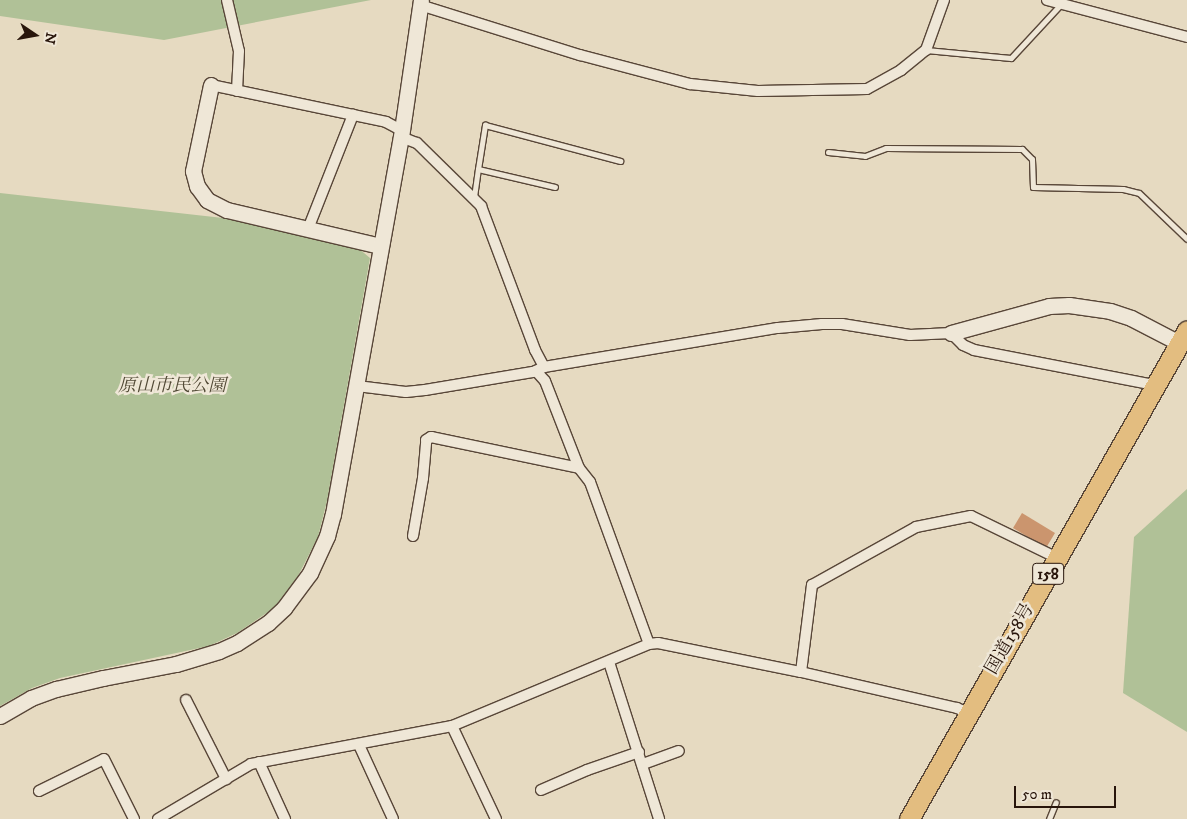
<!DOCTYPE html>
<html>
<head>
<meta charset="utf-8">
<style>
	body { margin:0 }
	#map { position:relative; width:1187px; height:819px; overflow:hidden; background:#e6dac1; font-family:"IM FELL DW Pica","Noto Serif JP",serif }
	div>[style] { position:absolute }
	.green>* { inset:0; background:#b0c197 }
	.building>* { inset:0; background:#cb956e }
	.roads { filter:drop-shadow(1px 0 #584638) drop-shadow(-1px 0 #584638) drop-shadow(0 1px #584638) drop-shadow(0 -1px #584638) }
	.lane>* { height:5px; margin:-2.5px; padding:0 2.5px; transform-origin:2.5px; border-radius:2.5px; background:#efe7d7 }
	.street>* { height:10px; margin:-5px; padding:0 5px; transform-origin:5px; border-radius:5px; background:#efe7d7 }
	.secondary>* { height:15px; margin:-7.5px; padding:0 7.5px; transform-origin:7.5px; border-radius:7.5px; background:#efe7d7 }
	.highway>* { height:19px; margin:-9.5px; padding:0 9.5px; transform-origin:9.5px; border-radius:9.5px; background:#e3bd80 }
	span { translate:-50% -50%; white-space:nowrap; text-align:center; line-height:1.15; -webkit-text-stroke:5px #efe7d7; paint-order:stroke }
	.shield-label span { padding:1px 4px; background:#efe7d7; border:1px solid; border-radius:4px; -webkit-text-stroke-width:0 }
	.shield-label { font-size:16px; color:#28150b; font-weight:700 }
	.park-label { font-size:18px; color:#514935; font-style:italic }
	.street-label { font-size:18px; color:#28150b }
	.north { position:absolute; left:10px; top:10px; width:50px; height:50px; -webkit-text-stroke:4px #efe7d7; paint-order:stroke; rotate:102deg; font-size:14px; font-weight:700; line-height:20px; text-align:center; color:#28150b }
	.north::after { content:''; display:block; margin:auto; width:18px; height:22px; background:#28150b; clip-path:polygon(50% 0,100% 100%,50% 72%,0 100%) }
	.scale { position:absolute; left:1014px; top:786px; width:102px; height:22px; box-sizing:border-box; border:2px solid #28150b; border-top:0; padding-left:6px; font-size:15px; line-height:18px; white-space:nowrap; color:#28150b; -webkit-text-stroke:4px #efe7d7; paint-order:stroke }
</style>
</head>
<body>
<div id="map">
	<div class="green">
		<i style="clip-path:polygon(0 0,371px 0,164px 40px,0 16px)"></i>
		<i style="clip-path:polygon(0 193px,223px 218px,358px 248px,370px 258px,327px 501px,318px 537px,298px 576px,274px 608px,237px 633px,209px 646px,60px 678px,32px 688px,0 706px)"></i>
		<i style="clip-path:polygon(1187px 489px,1187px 732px,1123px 693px,1134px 537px)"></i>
	</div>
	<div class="building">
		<i style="clip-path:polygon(1022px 513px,1055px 533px,1046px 548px,1013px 528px)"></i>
	</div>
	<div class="roads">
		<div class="lane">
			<i style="left:926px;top:50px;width:85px;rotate:5.4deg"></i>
			<i style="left:1011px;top:58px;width:75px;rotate:-47.2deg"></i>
			<i style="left:828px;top:152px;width:37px;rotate:6deg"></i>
			<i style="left:865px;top:156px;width:22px;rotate:-21deg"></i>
			<i style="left:886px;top:148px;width:136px;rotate:0.4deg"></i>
			<i style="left:1022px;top:149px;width:14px;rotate:45deg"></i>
			<i style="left:1032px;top:159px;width:28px;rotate:88deg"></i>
			<i style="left:1033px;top:187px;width:90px;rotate:1.3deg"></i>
			<i style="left:1123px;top:189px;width:16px;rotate:14deg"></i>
			<i style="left:1139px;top:193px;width:66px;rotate:43.8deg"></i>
			<i style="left:478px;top:169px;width:45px;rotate:-81deg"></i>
			<i style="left:485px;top:125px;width:140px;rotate:14.9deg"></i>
			<i style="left:474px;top:197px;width:28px;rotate:-82deg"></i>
			<i style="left:478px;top:169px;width:79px;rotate:13.2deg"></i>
			<i style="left:1049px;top:819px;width:18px;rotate:-68deg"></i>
		</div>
		<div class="street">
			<i style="left:227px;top:0;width:52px;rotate:76.8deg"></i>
			<i style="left:239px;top:51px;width:40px;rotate:92.9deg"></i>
			<i style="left:1047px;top:0;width:145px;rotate:14.8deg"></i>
			<i style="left:420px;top:5px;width:168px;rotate:17.4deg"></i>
			<i style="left:580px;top:55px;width:114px;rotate:14.8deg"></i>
			<i style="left:690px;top:84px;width:68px;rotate:5.9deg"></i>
			<i style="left:758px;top:91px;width:109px;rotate:-1.1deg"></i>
			<i style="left:867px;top:89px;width:39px;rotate:-29deg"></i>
			<i style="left:901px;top:70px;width:32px;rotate:-39deg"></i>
			<i style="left:926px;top:50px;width:53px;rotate:-70.2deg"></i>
			<i style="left:211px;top:85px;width:179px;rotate:11.9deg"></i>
			<i style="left:386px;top:122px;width:17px;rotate:28deg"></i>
			<i style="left:401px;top:137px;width:17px;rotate:21deg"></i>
			<i style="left:417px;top:143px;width:90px;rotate:44.5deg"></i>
			<i style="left:481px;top:206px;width:154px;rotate:69.4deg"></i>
			<i style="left:535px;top:350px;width:19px;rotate:62deg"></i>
			<i style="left:308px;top:229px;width:123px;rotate:-68.5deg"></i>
			<i style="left:536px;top:371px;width:13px;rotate:48deg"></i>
			<i style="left:545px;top:381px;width:93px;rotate:68.7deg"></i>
			<i style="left:579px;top:468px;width:18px;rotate:52deg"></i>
			<i style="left:590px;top:482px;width:172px;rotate:70deg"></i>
			<i style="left:357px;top:386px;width:49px;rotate:7deg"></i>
			<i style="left:406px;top:392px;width:19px;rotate:-6deg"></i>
			<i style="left:425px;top:390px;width:109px;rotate:-9.5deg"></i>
			<i style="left:533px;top:372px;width:12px;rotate:-24deg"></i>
			<i style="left:544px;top:367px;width:237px;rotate:-9.5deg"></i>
			<i style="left:778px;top:328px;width:44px;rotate:-5.2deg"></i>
			<i style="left:822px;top:324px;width:20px"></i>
			<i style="left:842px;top:324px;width:69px;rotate:9.2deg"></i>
			<i style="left:910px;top:335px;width:41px;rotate:-2.8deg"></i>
			<i style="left:951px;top:333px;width:17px;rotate:45deg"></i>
			<i style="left:963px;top:345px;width:12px;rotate:24deg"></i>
			<i style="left:974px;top:350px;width:183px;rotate:11deg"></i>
			<i style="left:413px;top:536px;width:59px;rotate:-80.2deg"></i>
			<i style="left:423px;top:478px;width:38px;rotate:-85deg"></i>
			<i style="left:426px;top:440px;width:6px;rotate:-31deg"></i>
			<i style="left:431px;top:437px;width:151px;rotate:11.8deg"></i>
			<i style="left:609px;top:662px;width:165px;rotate:72.3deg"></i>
			<i style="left:801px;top:672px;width:88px;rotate:-82.8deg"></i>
			<i style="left:812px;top:585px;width:119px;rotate:-29.1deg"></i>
			<i style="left:916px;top:527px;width:56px;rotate:-11.3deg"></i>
			<i style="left:971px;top:516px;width:96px;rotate:26deg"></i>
			<i style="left:186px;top:700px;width:89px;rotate:63.1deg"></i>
			<i style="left:452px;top:726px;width:103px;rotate:64.7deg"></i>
			<i style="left:359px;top:745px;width:81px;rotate:65.3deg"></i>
			<i style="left:259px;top:762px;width:63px;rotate:65.5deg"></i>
			<i style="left:643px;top:764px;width:38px;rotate:-20deg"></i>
			<i style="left:541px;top:790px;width:50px;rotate:-23.5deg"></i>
			<i style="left:587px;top:770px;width:55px;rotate:-19.1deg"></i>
			<i style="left:39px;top:791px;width:72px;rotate:-26.2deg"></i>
			<i style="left:104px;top:759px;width:67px;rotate:63.4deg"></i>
			<i style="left:158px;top:819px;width:108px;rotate:-30.6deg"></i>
			<i style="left:251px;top:764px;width:205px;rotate:-10.7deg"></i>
			<i style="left:452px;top:726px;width:213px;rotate:-22.6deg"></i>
			<i style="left:649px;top:644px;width:9px;rotate:-6deg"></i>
			<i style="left:658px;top:643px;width:146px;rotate:11.5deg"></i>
			<i style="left:801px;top:672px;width:160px;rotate:13deg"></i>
			<i style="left:957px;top:708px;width:12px;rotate:24deg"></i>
		</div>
		<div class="secondary">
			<i style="left:211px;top:85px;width:88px;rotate:101.8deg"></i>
			<i style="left:193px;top:171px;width:16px;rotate:75deg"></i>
			<i style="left:197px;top:186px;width:17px;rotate:54deg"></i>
			<i style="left:207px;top:200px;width:22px;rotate:27deg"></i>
			<i style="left:227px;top:210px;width:158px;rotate:13.2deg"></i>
			<i style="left:951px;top:333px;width:102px;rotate:-15.4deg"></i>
			<i style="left:1049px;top:306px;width:20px;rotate:-3deg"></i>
			<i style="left:1069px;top:305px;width:41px;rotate:8.3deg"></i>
			<i style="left:1110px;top:311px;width:22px;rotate:18deg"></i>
			<i style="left:1131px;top:318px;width:54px;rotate:27.5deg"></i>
			<i style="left:0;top:716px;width:36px;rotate:-30deg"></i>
			<i style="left:31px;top:698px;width:27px;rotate:-20deg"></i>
			<i style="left:56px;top:689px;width:48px;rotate:-13.2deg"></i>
			<i style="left:103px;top:678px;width:74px;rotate:-10.9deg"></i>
			<i style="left:176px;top:664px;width:45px;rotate:-16.8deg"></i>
			<i style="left:219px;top:651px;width:20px;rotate:-24deg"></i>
			<i style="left:237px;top:643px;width:37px;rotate:-33deg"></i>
			<i style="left:268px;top:623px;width:22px;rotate:-43deg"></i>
			<i style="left:284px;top:608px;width:44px;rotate:-53.4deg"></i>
			<i style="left:310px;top:573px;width:41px;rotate:-65.3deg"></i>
			<i style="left:327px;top:536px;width:23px;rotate:-75deg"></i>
			<i style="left:333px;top:514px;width:383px;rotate:-79.8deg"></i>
			<i style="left:401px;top:137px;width:138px;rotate:-81.7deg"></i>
		</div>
		<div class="highway">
			<i style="left:909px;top:819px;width:562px;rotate:-60.38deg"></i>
		</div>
	</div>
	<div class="shield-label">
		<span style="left:1048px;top:574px">158</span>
	</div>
	<div class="park-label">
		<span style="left:172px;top:386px">原山市民公園</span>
	</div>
	<div class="street-label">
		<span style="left:1010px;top:639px;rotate:-60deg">国道158号</span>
	</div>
	<div class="north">N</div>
	<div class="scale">50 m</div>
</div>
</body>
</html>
